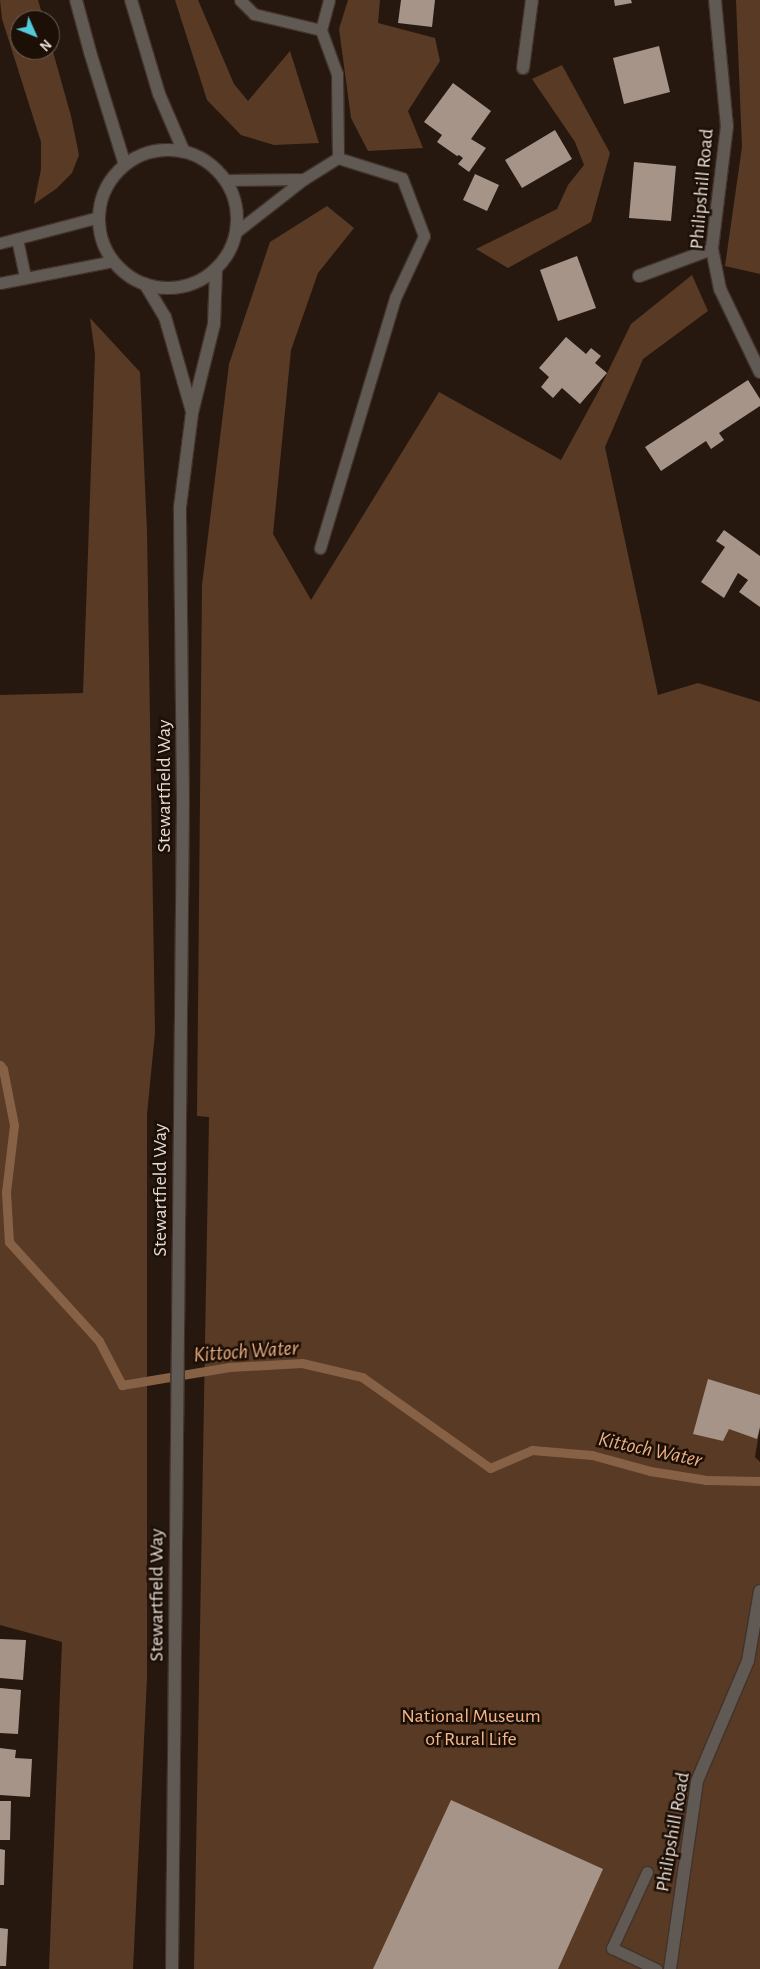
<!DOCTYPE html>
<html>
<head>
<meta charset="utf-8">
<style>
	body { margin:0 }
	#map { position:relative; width:760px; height:1969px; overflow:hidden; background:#26180f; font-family:"Alegreya Sans",sans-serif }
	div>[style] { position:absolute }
	.green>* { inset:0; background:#593a24 }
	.stream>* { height:9px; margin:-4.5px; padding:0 4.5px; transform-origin:4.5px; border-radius:4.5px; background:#876146 }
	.building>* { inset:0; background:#a69488 }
	.roads { filter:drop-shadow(1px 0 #41332b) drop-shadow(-1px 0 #41332b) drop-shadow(0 1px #41332b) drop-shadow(0 -1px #41332b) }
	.service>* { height:11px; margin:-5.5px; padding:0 5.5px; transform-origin:5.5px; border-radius:5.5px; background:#615954 }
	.minor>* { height:12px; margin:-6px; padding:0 6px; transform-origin:6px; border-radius:6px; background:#615954 }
	.tertiary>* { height:12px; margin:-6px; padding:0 6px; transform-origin:6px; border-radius:6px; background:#615954 }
	.tertiary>.ring { margin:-6px; padding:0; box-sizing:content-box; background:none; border:12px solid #615954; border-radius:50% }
	span { translate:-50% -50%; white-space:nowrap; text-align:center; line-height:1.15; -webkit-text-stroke:5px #1c0f06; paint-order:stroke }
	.street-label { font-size:20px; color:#e6dcd6 }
	.park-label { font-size:20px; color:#f4b58a }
	.water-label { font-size:21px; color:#efb186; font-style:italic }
	.north { position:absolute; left:10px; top:10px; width:50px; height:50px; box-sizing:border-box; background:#1c0f06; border:1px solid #6d6159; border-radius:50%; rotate:134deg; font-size:14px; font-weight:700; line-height:20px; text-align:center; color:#e6dcd6 }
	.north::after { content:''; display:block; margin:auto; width:18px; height:22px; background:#52cbd9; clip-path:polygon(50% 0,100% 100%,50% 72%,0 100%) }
</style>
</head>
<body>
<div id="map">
	<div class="green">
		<i style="clip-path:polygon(0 0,38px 0,44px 20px,20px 20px,20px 50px,50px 50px,50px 41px,71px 116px,79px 155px,72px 173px,56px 189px,34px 204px,41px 169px,41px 142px,2px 19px)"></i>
		<i style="clip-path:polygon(175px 0,198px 0,234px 84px,248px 101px,290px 51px,319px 143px,274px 145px,241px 135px,207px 100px)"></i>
		<i style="clip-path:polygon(348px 0,380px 0,378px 23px,435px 38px,440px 61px,408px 111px,423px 148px,368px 151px,351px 118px,339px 29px)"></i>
		<i style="clip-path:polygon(736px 0,760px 0,760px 274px,725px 266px,742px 147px)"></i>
		<i style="clip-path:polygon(562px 65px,610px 153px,591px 222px,508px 268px,476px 249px,557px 209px,568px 185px,584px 165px,575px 142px,532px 79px)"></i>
		<i style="clip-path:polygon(327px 206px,354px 228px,318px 273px,291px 350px,273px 534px,311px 600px,439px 392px,561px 460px,598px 392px,631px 324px,692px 275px,708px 311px,643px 359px,605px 447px,658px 695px,698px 683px,760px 702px,760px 1427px,755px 1457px,760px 1462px,760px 1969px,194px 1969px,209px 1117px,197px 1116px,202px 585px,229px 364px,270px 242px)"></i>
		<i style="clip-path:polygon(90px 318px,140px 372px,147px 531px,155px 1033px,147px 1114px,147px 1678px,133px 1969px,49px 1969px,62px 1642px,0 1625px,0 695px,83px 693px,95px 354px)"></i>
	</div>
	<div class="stream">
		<i style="left:0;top:1065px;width:5px;rotate:53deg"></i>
		<i style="left:3px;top:1069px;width:57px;rotate:78.9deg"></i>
		<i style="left:14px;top:1125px;width:67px;rotate:96.8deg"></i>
		<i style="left:6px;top:1192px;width:50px;rotate:86.6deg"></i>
		<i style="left:9px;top:1242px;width:134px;rotate:47.7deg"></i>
		<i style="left:99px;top:1341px;width:50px;rotate:62.4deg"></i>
		<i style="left:122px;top:1385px;width:109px;rotate:-9.5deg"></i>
		<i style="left:229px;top:1367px;width:73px;rotate:-3.1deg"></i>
		<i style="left:302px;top:1363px;width:62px;rotate:13.1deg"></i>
		<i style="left:362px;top:1377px;width:157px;rotate:35.4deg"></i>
		<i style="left:490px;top:1468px;width:46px;rotate:-23.2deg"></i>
		<i style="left:532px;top:1450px;width:60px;rotate:4.8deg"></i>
		<i style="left:592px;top:1455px;width:60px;rotate:15.4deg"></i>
		<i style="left:650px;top:1471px;width:57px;rotate:9.1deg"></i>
		<i style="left:706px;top:1480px;width:54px;rotate:1.1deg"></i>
	</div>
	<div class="building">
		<i style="clip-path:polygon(401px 0,435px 0,432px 27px,398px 23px)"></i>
		<i style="clip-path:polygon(614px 0,631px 0,632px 3px,615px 6px)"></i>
		<i style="clip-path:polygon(659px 46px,670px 92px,624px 104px,613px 58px)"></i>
		<i style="clip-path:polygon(453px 83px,491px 111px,471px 139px,486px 148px,469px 172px,458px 164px,463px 158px,459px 155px,457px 156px,437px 142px,442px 135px,424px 122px)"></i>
		<i style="clip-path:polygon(555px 130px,572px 159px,522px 188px,505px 160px)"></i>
		<i style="clip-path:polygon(634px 162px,676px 166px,671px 221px,629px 218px)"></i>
		<i style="clip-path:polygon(475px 174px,499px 185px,487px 211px,463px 200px)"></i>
		<i style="clip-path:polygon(577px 256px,596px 308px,558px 321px,540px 270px)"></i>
		<i style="clip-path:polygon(566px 337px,586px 354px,591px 348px,601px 356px,595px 363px,607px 373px,580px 404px,562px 388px,553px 398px,541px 387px,549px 377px,539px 368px)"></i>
		<i style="clip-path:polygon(748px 380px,760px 399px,760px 406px,719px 433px,724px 440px,711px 449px,706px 441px,661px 471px,645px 447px)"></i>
		<i style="clip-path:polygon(724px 530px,760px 556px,760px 607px,739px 592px,748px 580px,738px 573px,724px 598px,701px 582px,725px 547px,716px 541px)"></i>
		<i style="clip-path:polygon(708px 1379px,760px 1395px,760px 1427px,757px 1439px,729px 1429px,723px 1441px,693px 1434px)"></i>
		<i style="clip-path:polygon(0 1639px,26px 1640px,23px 1680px,0 1678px)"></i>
		<i style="clip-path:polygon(0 1688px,21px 1690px,18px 1734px,0 1733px)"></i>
		<i style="clip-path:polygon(0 1748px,16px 1750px,15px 1758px,32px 1759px,30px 1797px,0 1795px)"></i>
		<i style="clip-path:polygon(451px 1800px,603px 1869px,558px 1969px,373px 1969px)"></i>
		<i style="clip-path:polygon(0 1801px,11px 1801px,10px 1840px,0 1840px)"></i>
		<i style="clip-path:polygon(0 1849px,5px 1850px,4px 1885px,0 1885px)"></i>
		<i style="clip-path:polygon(0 1928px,8px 1929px,6px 1966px,0 1966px)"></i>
	</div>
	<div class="roads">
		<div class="service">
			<i style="left:240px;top:0;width:20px;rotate:45deg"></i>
			<i style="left:254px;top:14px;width:69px;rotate:13.4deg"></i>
			<i style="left:329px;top:0;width:31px;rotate:105deg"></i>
			<i style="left:321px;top:30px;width:47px;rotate:70deg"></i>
			<i style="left:337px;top:74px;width:84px;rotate:89.3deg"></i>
			<i style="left:304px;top:179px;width:40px;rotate:-32deg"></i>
			<i style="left:338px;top:158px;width:67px;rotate:17.4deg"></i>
			<i style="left:402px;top:178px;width:62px;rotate:69.2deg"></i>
			<i style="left:424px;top:236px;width:68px;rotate:115.1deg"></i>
			<i style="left:395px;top:298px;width:261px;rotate:106.7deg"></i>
			<i style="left:225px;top:180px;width:79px;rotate:-0.7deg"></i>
			<i style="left:304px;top:179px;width:86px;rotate:142.1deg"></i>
			<i style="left:17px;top:239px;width:40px;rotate:78deg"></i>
			<i style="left:0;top:243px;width:102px;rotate:-14.7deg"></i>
			<i style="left:0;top:283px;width:115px;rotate:-11deg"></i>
			<i style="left:647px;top:1872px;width:84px;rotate:114.7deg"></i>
			<i style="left:612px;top:1948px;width:49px;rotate:25.5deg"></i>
		</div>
		<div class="minor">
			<i style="left:715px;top:0;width:127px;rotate:84.6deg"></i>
			<i style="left:727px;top:126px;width:124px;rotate:97deg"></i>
			<i style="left:712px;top:249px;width:41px;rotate:78.7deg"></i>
			<i style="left:720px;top:289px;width:92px;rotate:64.3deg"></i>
			<i style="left:523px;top:68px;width:69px;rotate:-82.5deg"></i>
			<i style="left:639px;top:276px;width:78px;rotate:-20.3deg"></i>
			<i style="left:670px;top:1969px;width:190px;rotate:-81.8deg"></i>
			<i style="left:697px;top:1781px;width:130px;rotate:-67deg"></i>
			<i style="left:748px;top:1661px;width:71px;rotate:-80.3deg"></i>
		</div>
		<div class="tertiary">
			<i style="left:76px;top:0;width:54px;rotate:74.9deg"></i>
			<i style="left:90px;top:52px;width:118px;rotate:72.8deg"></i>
			<i style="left:131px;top:0;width:98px;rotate:73.4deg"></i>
			<i style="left:159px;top:94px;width:63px;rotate:66.7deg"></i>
			<i class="ring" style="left:99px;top:150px;width:126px;height:126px"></i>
			<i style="left:145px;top:284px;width:39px;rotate:59deg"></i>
			<i style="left:165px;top:317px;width:98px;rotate:74deg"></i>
			<i style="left:172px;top:1969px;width:1165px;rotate:-89.46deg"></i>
			<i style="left:183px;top:804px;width:297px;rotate:-90.6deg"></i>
			<i style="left:180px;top:507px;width:95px;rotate:-82.7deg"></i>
			<i style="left:192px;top:413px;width:92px;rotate:-76.1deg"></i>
			<i style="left:214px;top:324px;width:55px;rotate:-87.9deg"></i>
		</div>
	</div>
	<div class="street-label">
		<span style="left:702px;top:189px;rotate:-85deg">Philipshill Road</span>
		<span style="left:164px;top:786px;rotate:-90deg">Stewartfield Way</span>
		<span style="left:160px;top:1190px;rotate:-90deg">Stewartfield Way</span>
		<span style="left:157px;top:1595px;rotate:-90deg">Stewartfield Way</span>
		<span style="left:673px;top:1832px;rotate:-80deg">Philipshill Road</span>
	</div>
	<div class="park-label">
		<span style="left:471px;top:1728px">National Museum<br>of Rural Life</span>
	</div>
	<div class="water-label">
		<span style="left:246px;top:1352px;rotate:-4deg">Kittoch Water</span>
		<span style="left:650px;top:1450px;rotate:12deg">Kittoch Water</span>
	</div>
	<div class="north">N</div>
</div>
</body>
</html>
